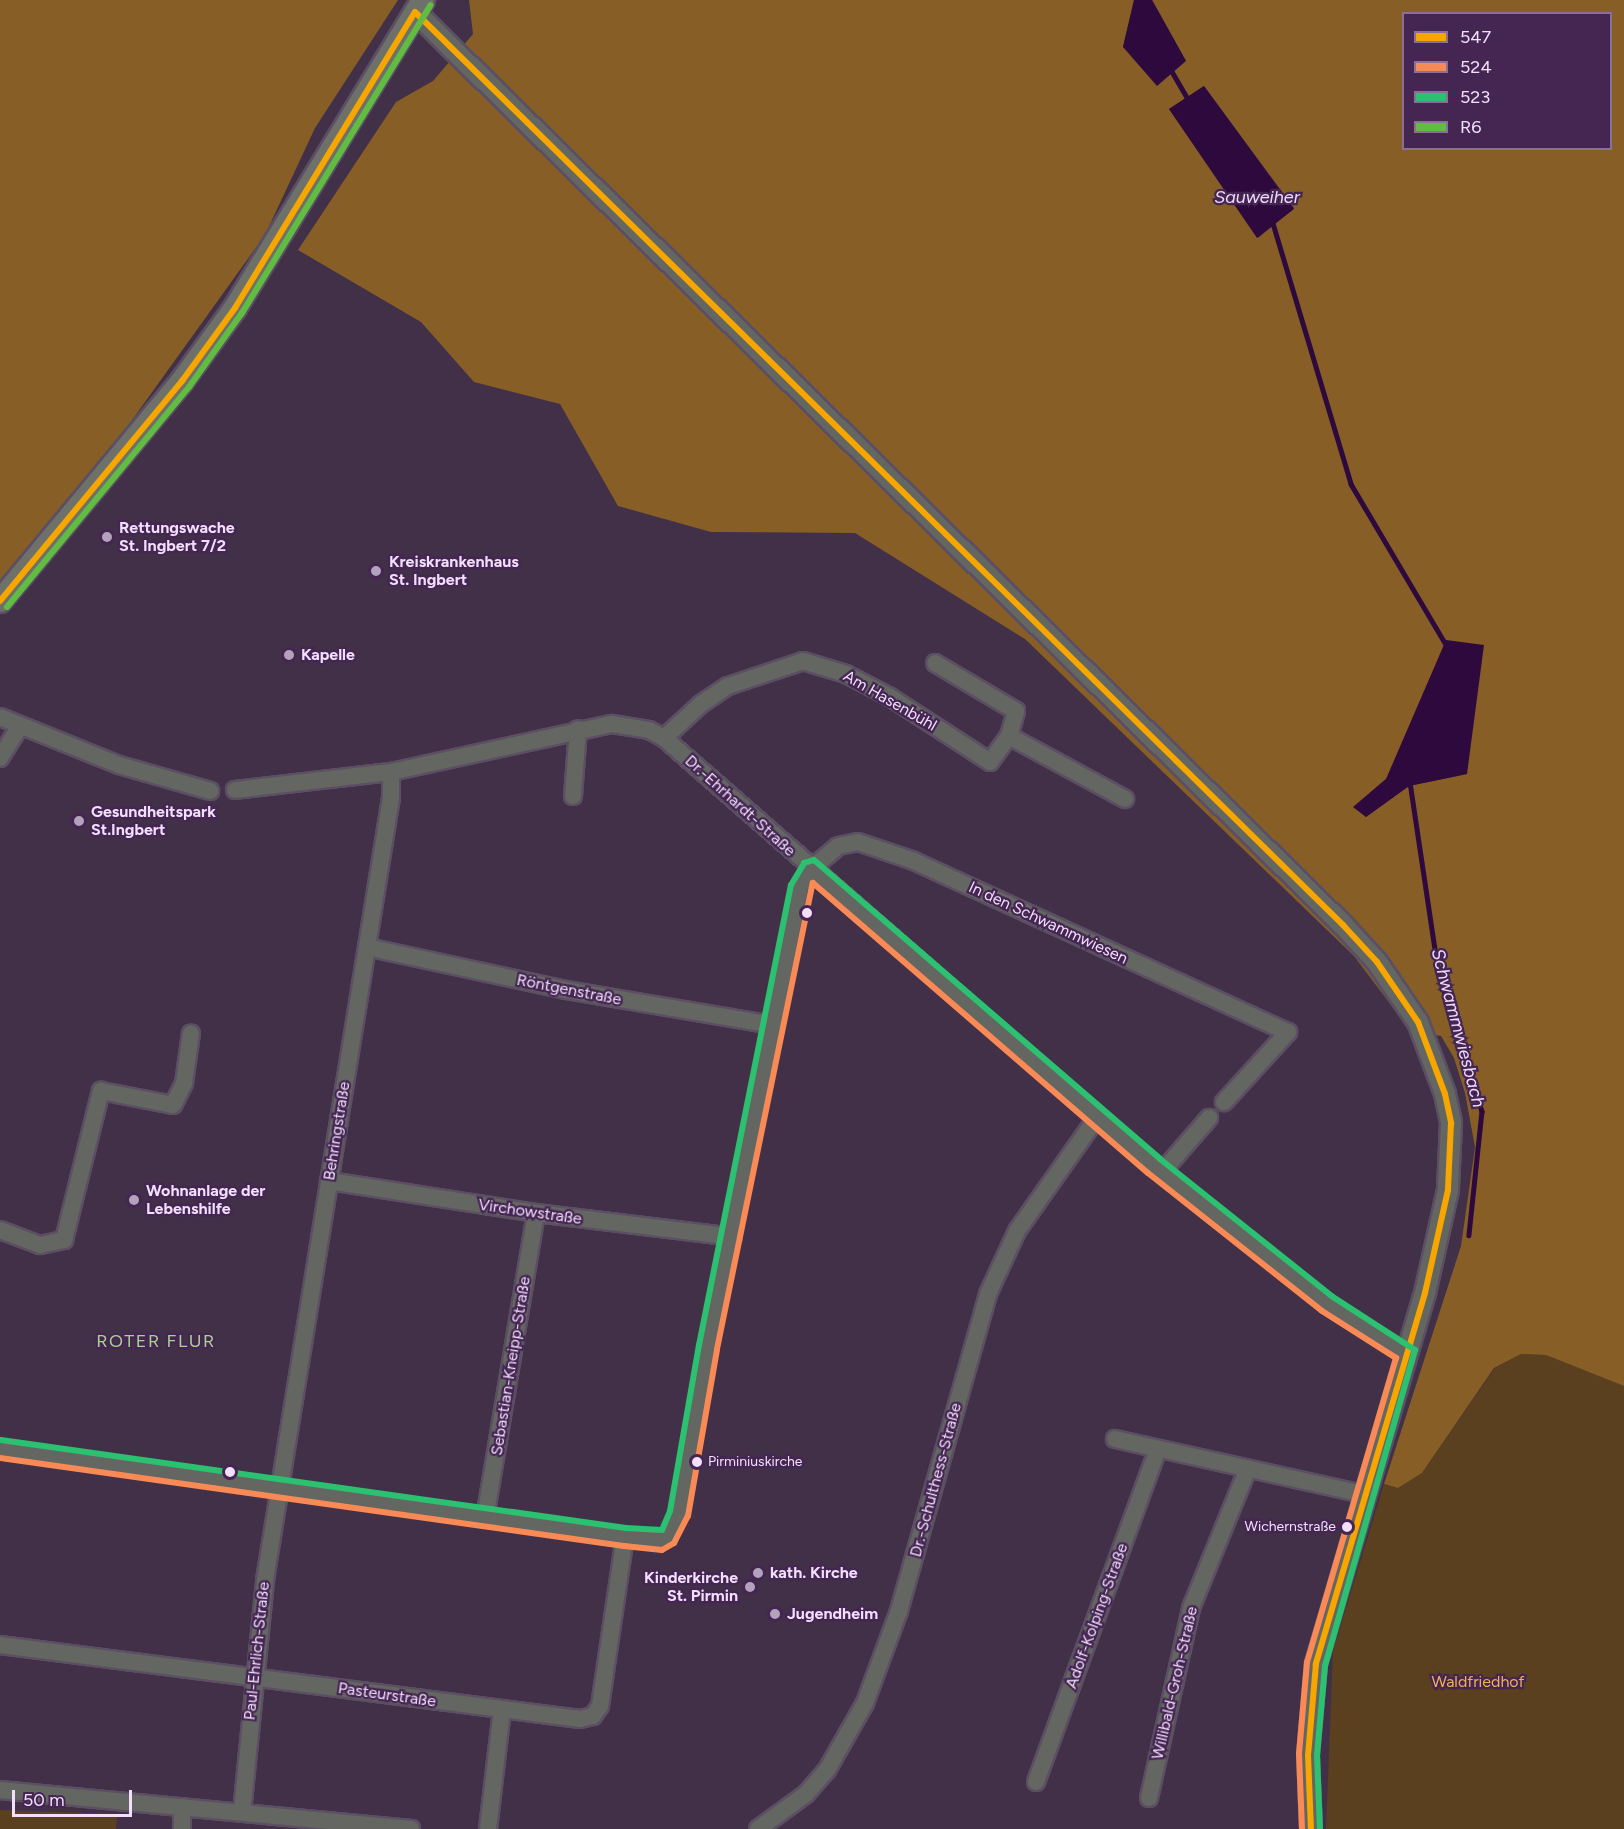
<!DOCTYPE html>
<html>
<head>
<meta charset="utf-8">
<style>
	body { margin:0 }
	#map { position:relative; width:1624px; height:1829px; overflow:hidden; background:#413048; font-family:Figtree,sans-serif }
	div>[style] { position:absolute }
	.green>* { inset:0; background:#5a401f }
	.forest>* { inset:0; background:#875e26 }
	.water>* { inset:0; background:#2e093d }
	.stream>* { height:4.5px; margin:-2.25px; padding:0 2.25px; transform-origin:2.25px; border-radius:2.25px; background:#2e093d }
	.roads { filter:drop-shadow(2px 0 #5c4f63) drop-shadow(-2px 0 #5c4f63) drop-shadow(0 2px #5c4f63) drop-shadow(0 -2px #5c4f63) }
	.minor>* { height:16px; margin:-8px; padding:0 8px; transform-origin:8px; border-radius:8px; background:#646662 }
	.tertiary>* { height:20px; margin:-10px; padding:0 10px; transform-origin:10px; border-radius:10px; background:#646662 }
	.secondary>* { height:22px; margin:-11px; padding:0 11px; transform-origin:11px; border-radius:11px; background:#6d716a }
	.bus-1>* { height:6px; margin:-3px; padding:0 3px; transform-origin:3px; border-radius:3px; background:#f7a600 }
	.bus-2>* { height:6px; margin:-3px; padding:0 3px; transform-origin:3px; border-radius:3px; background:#f98a56 }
	.bus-3>* { height:6px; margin:-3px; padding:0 3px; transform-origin:3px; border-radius:3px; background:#2bc170 }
	.bus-4>* { height:6px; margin:-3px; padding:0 3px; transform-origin:3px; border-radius:3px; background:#61bd42 }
	.dots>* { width:16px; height:16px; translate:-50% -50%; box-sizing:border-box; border:3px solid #452653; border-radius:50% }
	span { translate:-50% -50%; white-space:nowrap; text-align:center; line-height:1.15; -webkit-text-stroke:4.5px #452653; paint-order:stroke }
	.bus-label { font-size:14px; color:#f1dffb }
	.left { translate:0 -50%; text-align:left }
	.right { translate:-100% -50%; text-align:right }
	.poi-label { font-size:16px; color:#f1dffb; font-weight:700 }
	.street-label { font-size:16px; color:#f1dffb }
	.park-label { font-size:16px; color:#f0b055 }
	.water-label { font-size:18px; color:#f0dafc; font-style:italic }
	.neighbourhood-label { font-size:18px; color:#a9d28f; letter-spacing:1.5px }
	.legend { position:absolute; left:1402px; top:12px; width:210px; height:138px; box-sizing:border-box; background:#452653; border:2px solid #8a7096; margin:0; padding:8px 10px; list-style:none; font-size:18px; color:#f1dffb }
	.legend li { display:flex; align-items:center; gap:12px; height:30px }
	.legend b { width:30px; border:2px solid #8a7096 }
	.scale { position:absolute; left:12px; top:1790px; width:120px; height:27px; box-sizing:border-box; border:3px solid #f1dffb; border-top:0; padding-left:8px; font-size:18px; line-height:21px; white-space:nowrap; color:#f1dffb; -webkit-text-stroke:4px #452653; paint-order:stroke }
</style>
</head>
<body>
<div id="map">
	<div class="green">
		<i style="clip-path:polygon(1521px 1354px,1546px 1355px,1624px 1386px,1624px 1829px,1326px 1829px,1333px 1651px,1384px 1484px,1398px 1488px,1422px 1473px,1495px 1368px)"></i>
		<i style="clip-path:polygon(0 1810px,117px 1814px,116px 1829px,0 1829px)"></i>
	</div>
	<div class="forest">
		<i style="clip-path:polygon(0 0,398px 0,315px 128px,265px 235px,117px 441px,0 583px)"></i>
		<i style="clip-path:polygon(evenodd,469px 0,1134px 0,1123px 47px,1186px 61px,1152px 0,1624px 0,1624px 1386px,1546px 1355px,1521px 1354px,1494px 1368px,1422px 1473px,1398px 1488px,1384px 1484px,1461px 1246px,1475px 1147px,1465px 1093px,1454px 1058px,1441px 1036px,1410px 1030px,1354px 956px,1025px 639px,855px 533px,711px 532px,618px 506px,560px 404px,474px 382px,421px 322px,298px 250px,396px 102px,433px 81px,473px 34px,469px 0,1404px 14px,1610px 14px,1610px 148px,1404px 148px,1404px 14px,469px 0,1204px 86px,1294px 208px,1258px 238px,1169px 109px,1204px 86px,469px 0,1467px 774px,1409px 786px,1366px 817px,1354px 807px,1386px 779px,1467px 774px)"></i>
	</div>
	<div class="water">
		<i style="clip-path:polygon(1134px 0,1152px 0,1186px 61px,1157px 86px,1123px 47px)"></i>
		<i style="clip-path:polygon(1204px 86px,1294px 209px,1257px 238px,1169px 109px)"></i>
		<i style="clip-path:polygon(1446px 640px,1484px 645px,1467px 774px,1409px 786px,1366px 817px,1353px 807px,1386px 779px)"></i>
	</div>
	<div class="stream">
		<i style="left:1170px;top:68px;width:39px;rotate:60deg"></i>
		<i style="left:1272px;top:220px;width:276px;rotate:73.3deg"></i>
		<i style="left:1351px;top:484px;width:185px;rotate:59.4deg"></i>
		<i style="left:1410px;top:782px;width:195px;rotate:81.5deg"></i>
		<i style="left:1439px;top:975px;width:143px;rotate:72.5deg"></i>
		<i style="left:1482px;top:1111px;width:125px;rotate:96deg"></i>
	</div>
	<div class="roads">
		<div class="minor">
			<i style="left:0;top:717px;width:128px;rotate:22deg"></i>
			<i style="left:119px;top:765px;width:95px;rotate:15.9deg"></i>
			<i style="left:1009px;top:736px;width:132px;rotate:28.5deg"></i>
			<i style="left:664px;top:738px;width:50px;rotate:-42.6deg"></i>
			<i style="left:701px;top:704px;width:32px;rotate:-34deg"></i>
			<i style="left:728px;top:686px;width:79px;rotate:-18.4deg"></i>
			<i style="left:803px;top:661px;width:45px;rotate:16.8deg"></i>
			<i style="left:846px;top:674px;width:50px;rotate:27.6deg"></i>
			<i style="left:890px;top:697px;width:119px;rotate:33deg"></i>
			<i style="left:990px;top:762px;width:32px;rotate:-54deg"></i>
			<i style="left:1009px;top:736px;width:26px;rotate:-74deg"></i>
			<i style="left:1016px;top:711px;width:94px;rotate:-149.3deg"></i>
			<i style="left:0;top:758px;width:38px;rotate:-58deg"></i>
			<i style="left:235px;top:790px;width:157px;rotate:-6.6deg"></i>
			<i style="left:391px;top:772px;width:226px;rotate:-12.3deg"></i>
			<i style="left:612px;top:724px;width:37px;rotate:9deg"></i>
			<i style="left:649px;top:730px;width:17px;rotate:28deg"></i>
			<i style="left:664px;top:738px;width:651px;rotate:41.14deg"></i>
			<i style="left:1154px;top:1166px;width:222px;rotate:38.4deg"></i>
			<i style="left:1328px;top:1304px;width:93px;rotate:32.3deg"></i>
			<i style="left:573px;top:796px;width:67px;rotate:-85.7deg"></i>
			<i style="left:367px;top:947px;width:204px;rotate:12.2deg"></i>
			<i style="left:566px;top:990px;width:210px;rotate:9.6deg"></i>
			<i style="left:1162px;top:1172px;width:72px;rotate:-49deg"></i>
			<i style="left:329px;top:1181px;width:209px;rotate:8.8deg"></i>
			<i style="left:536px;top:1213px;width:198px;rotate:6.9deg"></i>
			<i style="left:0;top:1230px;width:43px;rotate:20.6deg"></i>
			<i style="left:40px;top:1245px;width:25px;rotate:-12deg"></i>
			<i style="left:64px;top:1240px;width:154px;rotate:-76.1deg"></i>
			<i style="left:101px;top:1091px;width:73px;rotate:11deg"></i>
			<i style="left:173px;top:1105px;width:25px;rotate:-63deg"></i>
			<i style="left:184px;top:1083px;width:50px;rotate:-82deg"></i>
			<i style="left:1115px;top:1439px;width:254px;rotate:12.5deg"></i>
			<i style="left:0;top:1449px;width:631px;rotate:8.01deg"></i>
			<i style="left:625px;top:1537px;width:36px;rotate:6deg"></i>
			<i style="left:661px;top:1541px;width:9px;rotate:-32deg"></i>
			<i style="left:669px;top:1536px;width:24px;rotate:-66deg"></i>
			<i style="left:679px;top:1514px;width:169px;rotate:-80.1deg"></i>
			<i style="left:708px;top:1347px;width:469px;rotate:-78.7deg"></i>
			<i style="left:800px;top:887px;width:21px;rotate:-59deg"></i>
			<i style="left:811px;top:869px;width:35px;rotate:-40deg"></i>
			<i style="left:838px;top:846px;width:20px;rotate:-11deg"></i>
			<i style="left:858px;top:842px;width:59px;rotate:18.7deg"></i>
			<i style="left:914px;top:861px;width:411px;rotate:24.6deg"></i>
			<i style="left:1288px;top:1032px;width:95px;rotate:132.4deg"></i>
			<i style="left:485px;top:1518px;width:309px;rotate:-80.5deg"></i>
			<i style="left:0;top:1645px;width:585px;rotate:7.27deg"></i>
			<i style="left:580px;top:1719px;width:13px;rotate:-13deg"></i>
			<i style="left:593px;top:1716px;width:12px;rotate:-55deg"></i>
			<i style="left:600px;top:1706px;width:171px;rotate:-81.6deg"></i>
			<i style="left:1036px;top:1782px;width:352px;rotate:-69.9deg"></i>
			<i style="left:0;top:1790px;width:413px;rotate:5.4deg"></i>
			<i style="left:1149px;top:1798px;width:195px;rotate:-77.5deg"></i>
			<i style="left:1191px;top:1608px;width:148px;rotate:-67.8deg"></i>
			<i style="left:182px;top:1807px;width:22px;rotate:90deg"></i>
			<i style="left:242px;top:1812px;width:233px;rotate:-84.3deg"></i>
			<i style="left:265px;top:1580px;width:792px;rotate:-80.85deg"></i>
			<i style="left:391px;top:798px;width:26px;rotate:-90deg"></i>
			<i style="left:488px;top:1829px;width:120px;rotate:-83.3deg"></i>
			<i style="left:758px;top:1829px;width:59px;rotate:-36.1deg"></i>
			<i style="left:806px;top:1794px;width:32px;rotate:-49deg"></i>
			<i style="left:827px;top:1770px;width:77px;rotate:-60.4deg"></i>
			<i style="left:865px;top:1703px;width:98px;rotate:-69.7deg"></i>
			<i style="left:899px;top:1611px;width:329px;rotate:-74.3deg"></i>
			<i style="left:988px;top:1294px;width:69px;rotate:-65.3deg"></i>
			<i style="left:1017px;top:1231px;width:139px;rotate:-54.9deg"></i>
		</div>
		<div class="tertiary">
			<i style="left:415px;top:12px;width:1302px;rotate:44.53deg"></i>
			<i style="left:1343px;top:925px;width:50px;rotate:47.4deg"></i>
			<i style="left:1377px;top:962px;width:73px;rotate:55.7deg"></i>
			<i style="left:1418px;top:1022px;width:77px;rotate:69.4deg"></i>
			<i style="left:1445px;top:1094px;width:30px;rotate:78deg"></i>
			<i style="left:1451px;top:1123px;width:67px;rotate:92.6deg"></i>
			<i style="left:1448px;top:1190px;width:106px;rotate:102.6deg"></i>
			<i style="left:1425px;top:1293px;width:387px;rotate:106.4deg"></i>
			<i style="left:1316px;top:1664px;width:91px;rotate:95deg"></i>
			<i style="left:1308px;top:1755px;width:74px;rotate:87.7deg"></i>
		</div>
		<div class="secondary">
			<i style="left:0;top:601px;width:286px;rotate:-50.4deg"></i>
			<i style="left:182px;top:381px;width:90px;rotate:-54deg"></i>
			<i style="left:235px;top:308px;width:361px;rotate:-58.6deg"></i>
		</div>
	</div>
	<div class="bus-1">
		<i style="left:0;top:601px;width:286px;rotate:-50.4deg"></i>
		<i style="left:182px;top:381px;width:90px;rotate:-54deg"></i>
		<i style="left:235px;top:308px;width:346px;rotate:-58.7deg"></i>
		<i style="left:415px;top:12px;width:1302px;rotate:44.53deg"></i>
		<i style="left:1343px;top:925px;width:50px;rotate:47.4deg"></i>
		<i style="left:1377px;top:962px;width:73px;rotate:55.7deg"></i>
		<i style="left:1418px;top:1022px;width:77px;rotate:69.4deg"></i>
		<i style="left:1445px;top:1094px;width:30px;rotate:78deg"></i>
		<i style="left:1451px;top:1123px;width:67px;rotate:92.6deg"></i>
		<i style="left:1448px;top:1190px;width:106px;rotate:102.6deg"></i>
		<i style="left:1425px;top:1293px;width:387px;rotate:106.4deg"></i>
		<i style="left:1316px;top:1664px;width:91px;rotate:95deg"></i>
		<i style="left:1308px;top:1755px;width:74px;rotate:87.7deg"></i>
	</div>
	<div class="bus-2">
		<i style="left:0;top:1458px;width:630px;rotate:8.03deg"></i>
		<i style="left:624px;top:1546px;width:38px;rotate:6deg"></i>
		<i style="left:662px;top:1550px;width:14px;rotate:-30deg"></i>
		<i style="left:674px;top:1543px;width:30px;rotate:-63deg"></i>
		<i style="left:688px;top:1516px;width:169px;rotate:-80.1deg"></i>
		<i style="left:717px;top:1349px;width:476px;rotate:-78.4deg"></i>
		<i style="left:813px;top:883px;width:443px;rotate:40.9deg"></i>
		<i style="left:1148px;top:1173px;width:222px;rotate:38.4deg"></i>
		<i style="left:1322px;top:1311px;width:88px;rotate:32.4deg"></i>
		<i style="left:1396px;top:1358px;width:317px;rotate:106.3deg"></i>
		<i style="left:1307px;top:1662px;width:92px;rotate:95deg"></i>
		<i style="left:1299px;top:1754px;width:75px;rotate:87.7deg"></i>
	</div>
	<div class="bus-3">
		<i style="left:1px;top:1440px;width:631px;rotate:8.01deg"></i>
		<i style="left:626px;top:1528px;width:36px;rotate:3deg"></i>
		<i style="left:662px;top:1530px;width:21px;rotate:-67deg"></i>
		<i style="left:670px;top:1511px;width:169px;rotate:-80.1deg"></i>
		<i style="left:699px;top:1345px;width:469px;rotate:-78.7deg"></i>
		<i style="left:791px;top:885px;width:26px;rotate:-59deg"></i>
		<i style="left:804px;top:863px;width:10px;rotate:-17deg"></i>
		<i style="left:814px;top:860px;width:457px;rotate:40.8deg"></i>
		<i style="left:1160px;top:1159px;width:221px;rotate:38.6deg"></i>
		<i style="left:1333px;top:1297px;width:98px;rotate:32.9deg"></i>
		<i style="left:1415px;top:1350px;width:329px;rotate:105.9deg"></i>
		<i style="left:1325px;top:1666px;width:89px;rotate:95.1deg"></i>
		<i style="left:1317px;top:1755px;width:74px;rotate:87.7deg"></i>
	</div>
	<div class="bus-4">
		<i style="left:7px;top:607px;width:286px;rotate:-50.4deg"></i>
		<i style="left:189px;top:387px;width:91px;rotate:-54.4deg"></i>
		<i style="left:242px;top:313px;width:361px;rotate:-58.5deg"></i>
	</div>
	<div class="dots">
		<i style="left:107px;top:537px;background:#b3a2bc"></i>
		<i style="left:376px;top:571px;background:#b3a2bc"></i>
		<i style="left:289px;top:655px;background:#b3a2bc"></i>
		<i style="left:79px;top:821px;background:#b3a2bc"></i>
		<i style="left:807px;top:913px;background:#f1dffb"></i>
		<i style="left:134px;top:1200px;background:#b3a2bc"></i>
		<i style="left:697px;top:1462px;background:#f1dffb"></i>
		<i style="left:230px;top:1472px;background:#f1dffb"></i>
		<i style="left:1347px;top:1527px;background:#f1dffb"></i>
		<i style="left:758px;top:1573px;background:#b3a2bc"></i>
		<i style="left:750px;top:1587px;background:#b3a2bc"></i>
		<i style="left:775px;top:1614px;background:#b3a2bc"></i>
	</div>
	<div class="bus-label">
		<span class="left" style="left:708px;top:1462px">Pirminiuskirche</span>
		<span class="right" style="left:1336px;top:1527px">Wichernstraße</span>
	</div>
	<div class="poi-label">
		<span class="left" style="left:119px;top:537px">Rettungswache<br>St. Ingbert 7/2</span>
		<span class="left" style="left:389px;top:571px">Kreiskrankenhaus<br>St. Ingbert</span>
		<span class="left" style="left:301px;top:655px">Kapelle</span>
		<span class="left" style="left:91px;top:821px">Gesundheitspark<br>St.Ingbert</span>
		<span class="left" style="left:146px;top:1200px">Wohnanlage der<br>Lebenshilfe</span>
		<span class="left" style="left:770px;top:1573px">kath. Kirche</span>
		<span class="right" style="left:738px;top:1587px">Kinderkirche<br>St. Pirmin</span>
		<span class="left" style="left:787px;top:1614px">Jugendheim</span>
	</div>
	<div class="street-label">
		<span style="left:890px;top:701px;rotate:30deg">Am Hasenbühl</span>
		<span style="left:740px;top:806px;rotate:42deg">Dr.-Ehrhardt-Straße</span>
		<span style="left:1048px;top:923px;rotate:25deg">In den Schwammwiesen</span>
		<span style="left:569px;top:990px;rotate:11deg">Röntgenstraße</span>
		<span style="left:337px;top:1131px;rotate:-81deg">Behringstraße</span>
		<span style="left:530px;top:1212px;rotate:8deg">Virchowstraße</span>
		<span style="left:511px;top:1366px;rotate:-81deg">Sebastian-Kneipp-Straße</span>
		<span style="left:936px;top:1480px;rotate:-75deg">Dr.-Schulthess-Straße</span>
		<span style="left:1097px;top:1616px;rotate:-70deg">Adolf-Kolping-Straße</span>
		<span style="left:257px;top:1651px;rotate:-84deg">Paul-Ehrlich-Straße</span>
		<span style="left:1175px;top:1683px;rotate:-77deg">Willibald-Groh-Straße</span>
		<span style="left:387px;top:1695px;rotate:8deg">Pasteurstraße</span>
	</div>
	<div class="park-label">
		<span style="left:1478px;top:1682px">Waldfriedhof</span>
	</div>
	<div class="water-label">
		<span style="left:1257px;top:197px">Sauweiher</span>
		<span style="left:1458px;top:1028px;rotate:75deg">Schwammwiesbach</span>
	</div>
	<div class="neighbourhood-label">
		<span style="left:156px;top:1341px">ROTER FLUR</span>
	</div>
	<ul class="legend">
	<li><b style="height:8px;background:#f7a600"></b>547</li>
	<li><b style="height:8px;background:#f98a56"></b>524</li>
	<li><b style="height:8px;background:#2bc170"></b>523</li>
	<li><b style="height:8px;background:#61bd42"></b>R6</li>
	</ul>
	<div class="scale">50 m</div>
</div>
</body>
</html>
